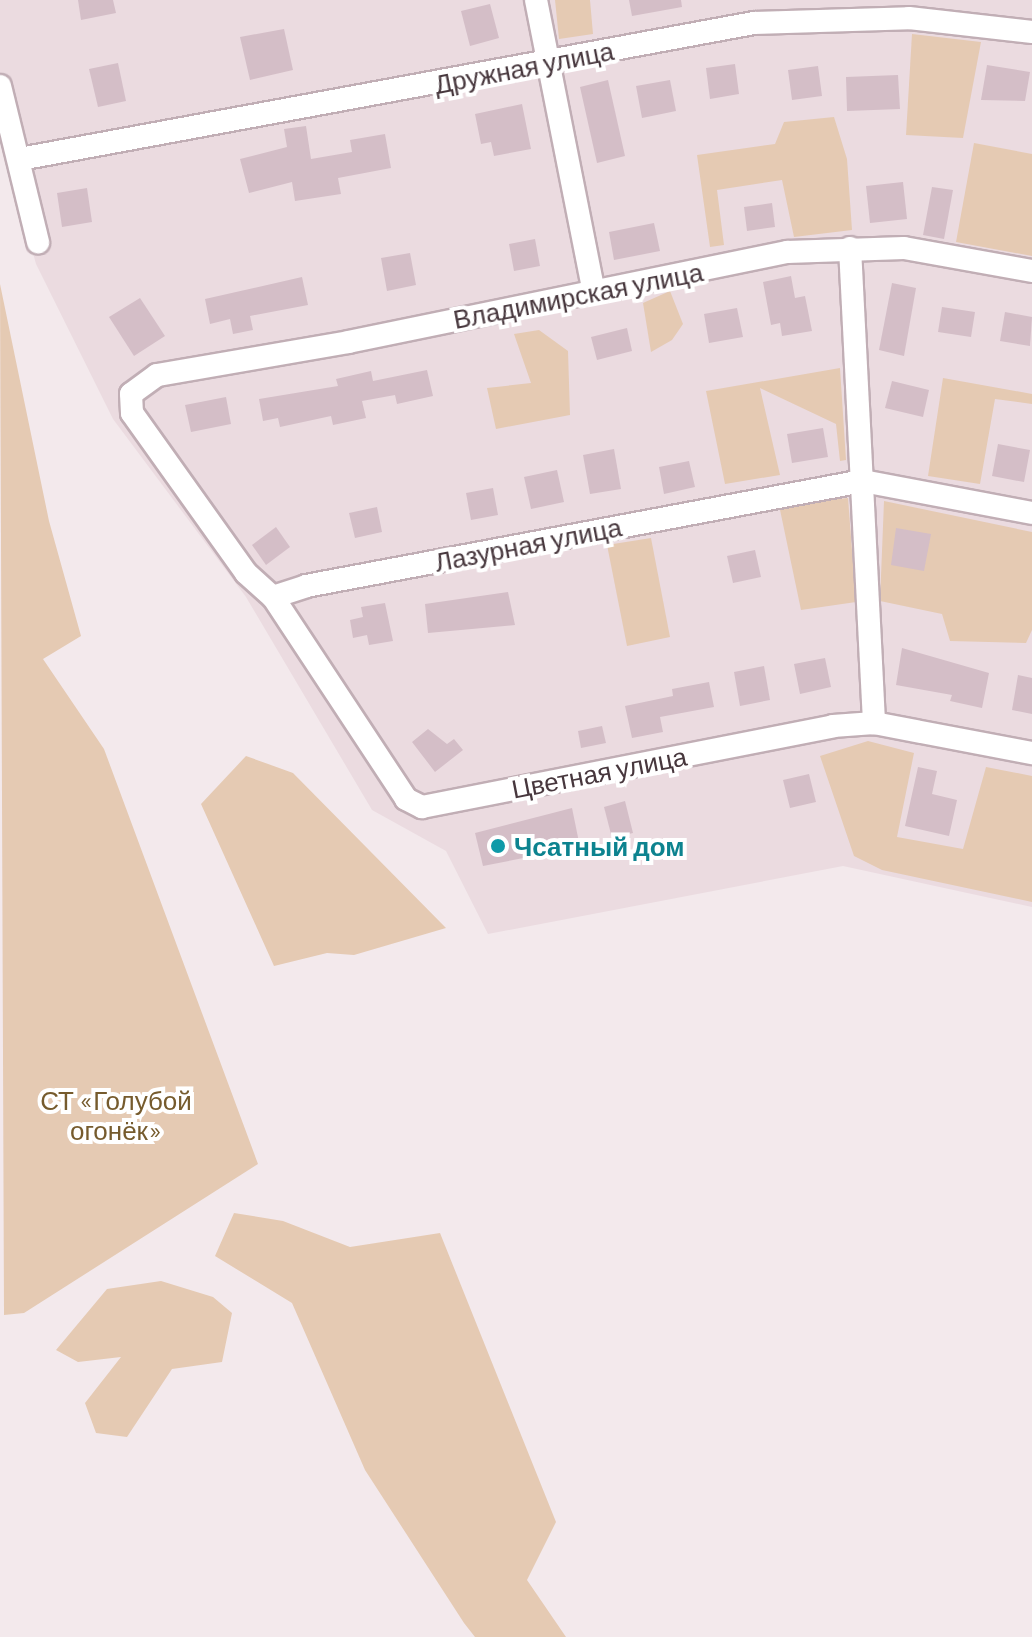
<!DOCTYPE html>
<html>
<head>
<meta charset="utf-8">
<style>
	body { margin:0 }
	#map { position:relative; width:1032px; height:1637px; overflow:hidden; background:#f3e9ec; font-family:Barlow,sans-serif }
	div>[style] { position:absolute }
	.residential>* { inset:0; background:#ebdbe0 }
	.green>* { inset:0; background:#e5cab3 }
	.building>* { inset:0; background:#d4bec7 }
	.roads { filter:drop-shadow(2px 0 #c1aeb5) drop-shadow(-2px 0 #c1aeb5) drop-shadow(0 2px #c1aeb5) drop-shadow(0 -2px #c1aeb5) }
	.minor>* { height:22px; margin:-11px; padding:0 11px; transform-origin:11px; border-radius:11px; background:#fff }
	.dots>* { width:22px; height:22px; translate:-50% -50%; box-sizing:border-box; border:4px solid #fff; border-radius:50% }
	span { translate:-50% -50%; white-space:nowrap; text-align:center; line-height:1.15; -webkit-text-stroke:8px #fff; paint-order:stroke }
	.street-label { font-size:26px; color:#47373d }
	.culture-label { font-size:26px; color:#0d838f; font-weight:700 }
	.left { translate:0 -50%; text-align:left }
	.park-label { font-size:26px; color:#765b2d }
</style>
</head>
<body>
<div id="map">
	<div class="residential">
		<i style="clip-path:polygon(0 0,1032px 0,1032px 907px,843px 866px,488px 934px,446px 851px,372px 810px,246px 597px,113px 419px,36px 264px,0 131px)"></i>
	</div>
	<div class="green">
		<i style="clip-path:polygon(555px 0,590px 0,593px 34px,559px 39px)"></i>
		<i style="clip-path:polygon(912px 34px,981px 42px,963px 138px,906px 135px)"></i>
		<i style="clip-path:polygon(834px 117px,847px 159px,852px 230px,794px 237px,782px 180px,717px 190px,724px 245px,710px 247px,697px 155px,775px 144px,784px 122px)"></i>
		<i style="clip-path:polygon(974px 143px,1032px 154px,1032px 256px,956px 242px)"></i>
		<i style="clip-path:polygon(0 284px,49px 521px,81px 636px,43px 659px,104px 749px,258px 1164px,24px 1313px,4px 1315px)"></i>
		<i style="clip-path:polygon(670px 291px,683px 324px,672px 340px,651px 352px,643px 303px)"></i>
		<i style="clip-path:polygon(539px 330px,568px 351px,570px 415px,496px 429px,487px 388px,531px 383px,514px 334px)"></i>
		<i style="clip-path:polygon(840px 368px,846px 460px,840px 461px,836px 424px,760px 388px,780px 475px,725px 484px,706px 391px)"></i>
		<i style="clip-path:polygon(943px 378px,1032px 394px,1032px 404px,995px 399px,980px 484px,928px 476px)"></i>
		<i style="clip-path:polygon(848px 498px,856px 602px,801px 610px,779px 505px)"></i>
		<i style="clip-path:polygon(884px 501px,1032px 532px,1032px 630px,1026px 643px,950px 641px,942px 614px,880px 601px)"></i>
		<i style="clip-path:polygon(651px 538px,670px 637px,627px 646px,607px 545px)"></i>
		<i style="clip-path:polygon(868px 741px,914px 753px,897px 837px,963px 849px,986px 767px,1032px 776px,1032px 902px,882px 870px,854px 856px,820px 756px)"></i>
		<i style="clip-path:polygon(246px 756px,293px 773px,446px 928px,354px 955px,327px 953px,274px 966px,201px 804px)"></i>
		<i style="clip-path:polygon(234px 1213px,283px 1221px,350px 1247px,440px 1233px,556px 1522px,527px 1580px,566px 1637px,475px 1637px,464px 1623px,365px 1470px,292px 1303px,215px 1256px)"></i>
		<i style="clip-path:polygon(161px 1281px,213px 1297px,232px 1313px,222px 1362px,172px 1369px,127px 1437px,96px 1433px,85px 1403px,121px 1357px,78px 1362px,56px 1350px,107px 1289px)"></i>
	</div>
	<div class="building">
		<i style="clip-path:polygon(78px 0,113px 0,116px 13px,81px 20px)"></i>
		<i style="clip-path:polygon(629px 0,681px 0,682px 7px,632px 16px)"></i>
		<i style="clip-path:polygon(490px 4px,499px 38px,470px 46px,461px 11px)"></i>
		<i style="clip-path:polygon(284px 29px,293px 70px,250px 80px,240px 37px)"></i>
		<i style="clip-path:polygon(118px 63px,126px 101px,98px 107px,89px 69px)"></i>
		<i style="clip-path:polygon(735px 64px,739px 94px,710px 99px,706px 68px)"></i>
		<i style="clip-path:polygon(987px 65px,1030px 72px,1025px 101px,981px 100px)"></i>
		<i style="clip-path:polygon(818px 66px,822px 96px,792px 100px,788px 70px)"></i>
		<i style="clip-path:polygon(898px 75px,900px 109px,847px 111px,846px 77px)"></i>
		<i style="clip-path:polygon(608px 80px,625px 156px,597px 163px,580px 87px)"></i>
		<i style="clip-path:polygon(670px 80px,676px 111px,642px 118px,636px 86px)"></i>
		<i style="clip-path:polygon(522px 104px,531px 149px,494px 156px,491px 142px,481px 144px,475px 114px)"></i>
		<i style="clip-path:polygon(306px 126px,311px 159px,352px 152px,350px 140px,385px 134px,391px 168px,338px 178px,341px 194px,295px 201px,292px 182px,249px 193px,240px 159px,287px 147px,284px 129px)"></i>
		<i style="clip-path:polygon(903px 182px,907px 219px,870px 223px,866px 186px)"></i>
		<i style="clip-path:polygon(932px 187px,953px 190px,944px 239px,923px 235px)"></i>
		<i style="clip-path:polygon(87px 188px,92px 222px,62px 227px,57px 193px)"></i>
		<i style="clip-path:polygon(772px 203px,775px 227px,747px 231px,744px 207px)"></i>
		<i style="clip-path:polygon(654px 223px,660px 251px,614px 260px,609px 232px)"></i>
		<i style="clip-path:polygon(535px 239px,540px 266px,514px 271px,509px 244px)"></i>
		<i style="clip-path:polygon(410px 253px,416px 285px,387px 291px,381px 258px)"></i>
		<i style="clip-path:polygon(791px 276px,795px 298px,805px 296px,812px 331px,782px 336px,780px 323px,771px 325px,763px 282px)"></i>
		<i style="clip-path:polygon(302px 277px,308px 305px,250px 316px,253px 330px,233px 334px,230px 319px,210px 324px,205px 299px)"></i>
		<i style="clip-path:polygon(892px 283px,916px 288px,904px 356px,879px 350px)"></i>
		<i style="clip-path:polygon(140px 298px,165px 336px,134px 356px,109px 317px)"></i>
		<i style="clip-path:polygon(942px 307px,975px 312px,971px 337px,938px 332px)"></i>
		<i style="clip-path:polygon(737px 308px,743px 337px,709px 343px,704px 314px)"></i>
		<i style="clip-path:polygon(1005px 312px,1032px 317px,1030px 346px,1000px 341px)"></i>
		<i style="clip-path:polygon(627px 328px,632px 351px,597px 360px,591px 337px)"></i>
		<i style="clip-path:polygon(427px 370px,433px 396px,397px 404px,395px 395px,362px 401px,366px 418px,333px 425px,331px 416px,280px 427px,278px 418px,263px 421px,259px 399px,338px 386px,336px 379px,371px 371px,373px 381px)"></i>
		<i style="clip-path:polygon(892px 381px,929px 390px,923px 417px,885px 408px)"></i>
		<i style="clip-path:polygon(226px 397px,231px 424px,191px 432px,185px 405px)"></i>
		<i style="clip-path:polygon(823px 428px,828px 457px,792px 463px,787px 434px)"></i>
		<i style="clip-path:polygon(998px 444px,1030px 450px,1024px 482px,992px 476px)"></i>
		<i style="clip-path:polygon(614px 449px,621px 489px,590px 494px,583px 455px)"></i>
		<i style="clip-path:polygon(689px 461px,695px 487px,664px 494px,659px 467px)"></i>
		<i style="clip-path:polygon(557px 470px,564px 502px,531px 509px,524px 477px)"></i>
		<i style="clip-path:polygon(493px 488px,498px 515px,471px 520px,466px 493px)"></i>
		<i style="clip-path:polygon(377px 507px,382px 532px,355px 538px,349px 513px)"></i>
		<i style="clip-path:polygon(276px 527px,290px 547px,266px 565px,252px 545px)"></i>
		<i style="clip-path:polygon(896px 528px,931px 534px,924px 571px,891px 565px)"></i>
		<i style="clip-path:polygon(755px 550px,761px 577px,733px 583px,727px 556px)"></i>
		<i style="clip-path:polygon(508px 592px,515px 625px,428px 633px,425px 604px)"></i>
		<i style="clip-path:polygon(385px 603px,393px 641px,369px 645px,367px 635px,353px 638px,350px 620px,363px 617px,361px 607px)"></i>
		<i style="clip-path:polygon(902px 648px,989px 673px,982px 708px,950px 701px,952px 695px,896px 685px)"></i>
		<i style="clip-path:polygon(825px 658px,831px 687px,800px 694px,794px 664px)"></i>
		<i style="clip-path:polygon(764px 666px,770px 700px,740px 706px,734px 672px)"></i>
		<i style="clip-path:polygon(1018px 675px,1032px 678px,1032px 714px,1012px 710px)"></i>
		<i style="clip-path:polygon(709px 682px,714px 707px,660px 717px,663px 732px,632px 738px,625px 706px,673px 696px,672px 689px)"></i>
		<i style="clip-path:polygon(602px 726px,606px 743px,581px 748px,578px 731px)"></i>
		<i style="clip-path:polygon(428px 729px,447px 744px,454px 739px,463px 750px,435px 772px,412px 742px)"></i>
		<i style="clip-path:polygon(918px 767px,937px 771px,932px 794px,957px 800px,949px 836px,905px 826px)"></i>
		<i style="clip-path:polygon(809px 774px,816px 802px,790px 808px,783px 780px)"></i>
		<i style="clip-path:polygon(625px 801px,633px 833px,612px 838px,604px 807px)"></i>
		<i style="clip-path:polygon(572px 808px,580px 847px,483px 866px,475px 833px)"></i>
	</div>
	<div class="roads">
		<div class="minor">
			<i style="left:536px;top:0;width:295px;rotate:78.8deg"></i>
			<i style="left:0;top:86px;width:161px;rotate:76.3deg"></i>
			<i style="left:20px;top:159px;width:746px;rotate:-10.5deg"></i>
			<i style="left:754px;top:23px;width:155px;rotate:-1.8deg"></i>
			<i style="left:909px;top:18px;width:124px;rotate:6.5deg"></i>
			<i style="left:850px;top:248px;width:476px;rotate:87.1deg"></i>
			<i style="left:1032px;top:271px;width:130px;rotate:-169.8deg"></i>
			<i style="left:904px;top:248px;width:117px;rotate:178deg"></i>
			<i style="left:787px;top:252px;width:447px;rotate:168.4deg"></i>
			<i style="left:349px;top:342px;width:195px;rotate:170.2deg"></i>
			<i style="left:157px;top:375px;width:32px;rotate:144deg"></i>
			<i style="left:131px;top:394px;width:19px;rotate:87deg"></i>
			<i style="left:132px;top:413px;width:196px;rotate:54.5deg"></i>
			<i style="left:246px;top:573px;width:36px;rotate:42deg"></i>
			<i style="left:273px;top:597px;width:35px;rotate:-18deg"></i>
			<i style="left:306px;top:586px;width:567px;rotate:-10.68deg"></i>
			<i style="left:863px;top:481px;width:172px;rotate:10.7deg"></i>
			<i style="left:273px;top:597px;width:242px;rotate:56.6deg"></i>
			<i style="left:406px;top:799px;width:18px;rotate:27deg"></i>
			<i style="left:422px;top:807px;width:419px;rotate:-11.1deg"></i>
			<i style="left:833px;top:726px;width:41px;rotate:-4.2deg"></i>
			<i style="left:874px;top:723px;width:161px;rotate:10.8deg"></i>
		</div>
	</div>
	<div class="dots">
		<i style="left:498px;top:846px;background:#0f9aa8"></i>
	</div>
	<div class="street-label">
		<span style="left:524px;top:67px;rotate:-11deg">Дружная улица</span>
		<span style="left:578px;top:295px;rotate:-11deg">Владимирская улица</span>
		<span style="left:528px;top:544px;rotate:-11deg">Лазурная улица</span>
		<span style="left:599px;top:772px;rotate:-11deg">Цветная улица</span>
	</div>
	<div class="culture-label">
		<span class="left" style="left:514px;top:846px">Чсатный дом</span>
	</div>
	<div class="park-label">
		<span style="left:116px;top:1115px">СТ «Голубой<br>огонёк»</span>
	</div>
</div>
</body>
</html>
